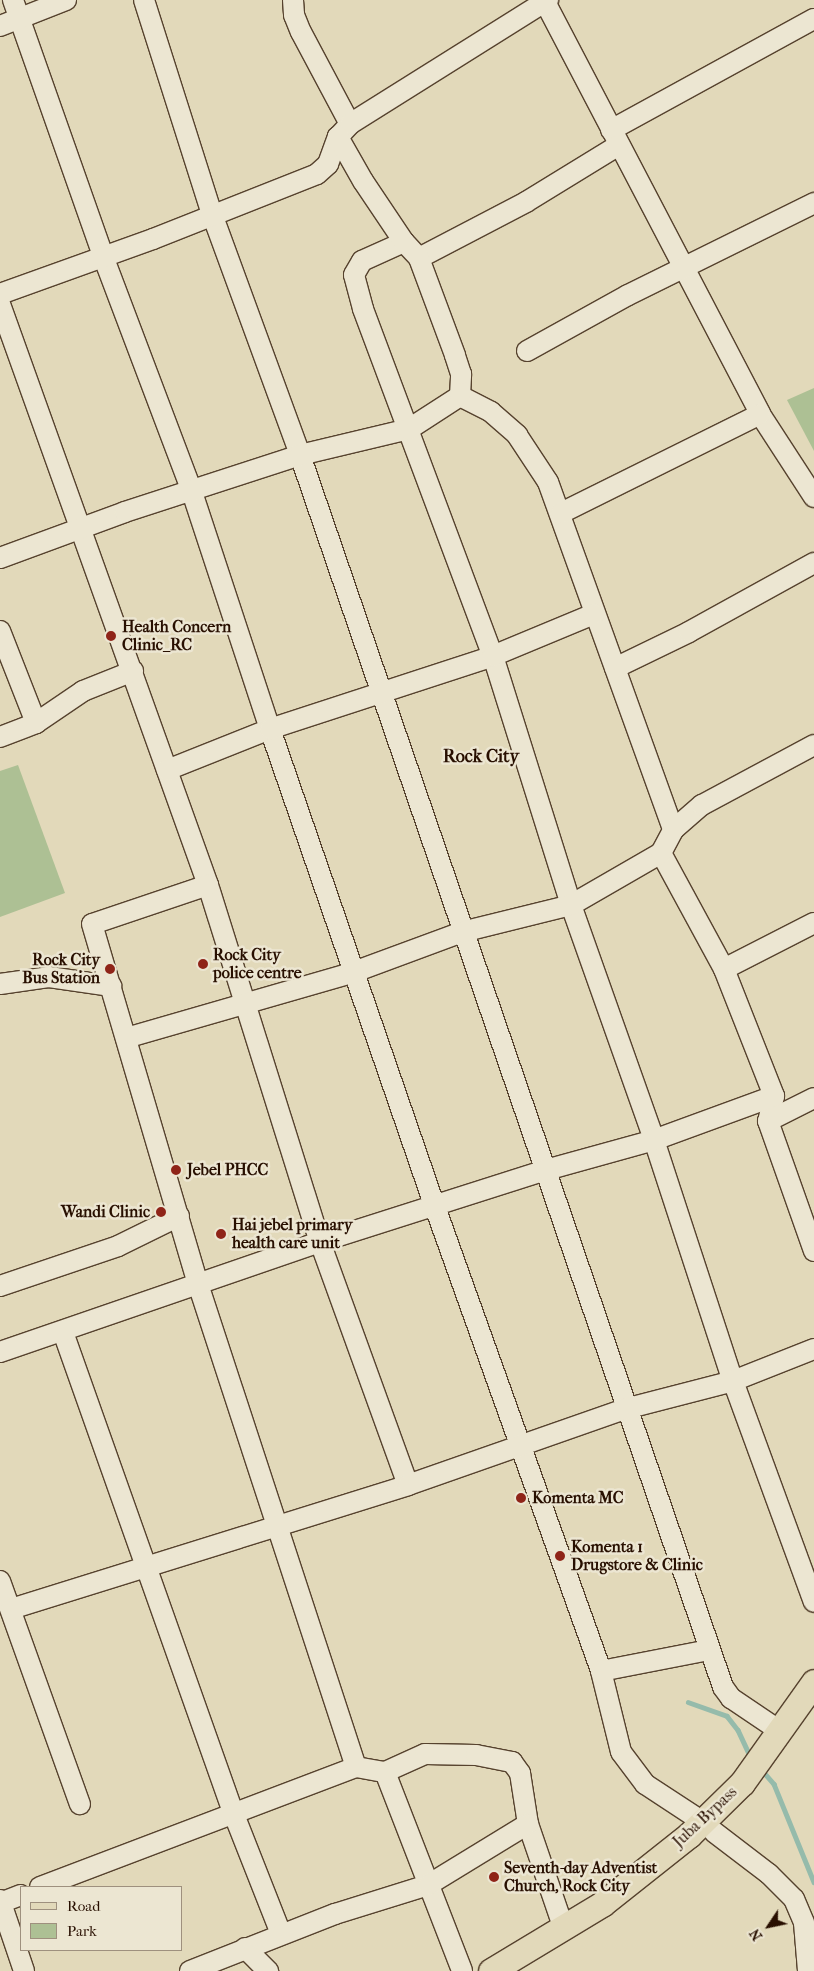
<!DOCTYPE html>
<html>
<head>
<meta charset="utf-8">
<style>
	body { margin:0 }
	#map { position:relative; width:814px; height:1971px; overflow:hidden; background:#e2d9ba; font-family:"IM FELL French Canon",serif }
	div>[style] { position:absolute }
	.green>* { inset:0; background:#adc094 }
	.stream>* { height:4.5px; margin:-2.25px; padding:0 2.25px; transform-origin:2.25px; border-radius:2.25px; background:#95bbab }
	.roads { filter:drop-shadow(1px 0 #56422e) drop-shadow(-1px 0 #56422e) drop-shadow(0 1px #56422e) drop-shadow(0 -1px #56422e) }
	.minor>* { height:20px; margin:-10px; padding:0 10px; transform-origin:10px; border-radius:10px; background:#ece6d2 }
	.major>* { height:25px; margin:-12.5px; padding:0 12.5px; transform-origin:12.5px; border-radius:12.5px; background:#e2d9ba }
	.dots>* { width:14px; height:14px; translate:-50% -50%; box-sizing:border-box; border:2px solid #ece6d2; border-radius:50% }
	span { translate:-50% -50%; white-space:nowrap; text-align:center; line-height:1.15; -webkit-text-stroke:5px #ece6d2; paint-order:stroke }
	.poi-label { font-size:16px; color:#280f00; font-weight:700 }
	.left { translate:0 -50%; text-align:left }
	.right { translate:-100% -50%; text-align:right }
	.street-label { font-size:16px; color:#280f00 }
	.neighbourhood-label { font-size:18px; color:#280f00; font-weight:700 }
	.legend { position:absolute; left:20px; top:1886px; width:162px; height:65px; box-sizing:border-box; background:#ece6d2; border:1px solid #9e907e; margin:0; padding:6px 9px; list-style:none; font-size:15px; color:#280f00 }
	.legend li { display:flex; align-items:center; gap:10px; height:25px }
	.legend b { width:25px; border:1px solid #9e907e }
	.north { position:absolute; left:744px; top:1901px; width:50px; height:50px; -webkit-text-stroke:4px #ece6d2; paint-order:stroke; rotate:236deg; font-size:14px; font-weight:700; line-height:20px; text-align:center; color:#280f00 }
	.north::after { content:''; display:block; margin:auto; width:18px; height:22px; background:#280f00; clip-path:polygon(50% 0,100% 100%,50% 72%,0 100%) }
</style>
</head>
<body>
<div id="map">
	<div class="green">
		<i style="clip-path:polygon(814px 388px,814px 451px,787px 400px)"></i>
		<i style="clip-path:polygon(18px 765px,65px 893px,0 917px,0 771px)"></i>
	</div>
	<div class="stream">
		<i style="left:688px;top:1702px;width:41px;rotate:19.7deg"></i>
		<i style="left:727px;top:1716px;width:18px;rotate:52deg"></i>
		<i style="left:738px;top:1730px;width:31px;rotate:65deg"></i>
		<i style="left:761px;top:1769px;width:20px;rotate:49deg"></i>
		<i style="left:774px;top:1784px;width:106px;rotate:67.8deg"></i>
	</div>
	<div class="roads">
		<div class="minor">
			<i style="left:13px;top:0;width:271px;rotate:70.6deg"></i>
			<i style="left:103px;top:256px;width:252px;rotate:69.3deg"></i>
			<i style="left:192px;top:492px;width:250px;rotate:71.8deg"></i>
			<i style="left:270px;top:729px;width:506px;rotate:70.96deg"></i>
			<i style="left:435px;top:1207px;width:493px;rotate:70.3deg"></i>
			<i style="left:601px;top:1671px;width:83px;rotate:76.1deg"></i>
			<i style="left:621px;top:1752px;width:40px;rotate:53deg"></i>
			<i style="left:645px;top:1784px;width:69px;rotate:33.2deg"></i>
			<i style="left:144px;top:0;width:225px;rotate:72.4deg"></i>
			<i style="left:212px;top:214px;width:257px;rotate:69.9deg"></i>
			<i style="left:300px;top:455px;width:1303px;rotate:71.05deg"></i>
			<i style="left:723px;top:1687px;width:14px;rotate:54deg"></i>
			<i style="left:731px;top:1698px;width:59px;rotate:34deg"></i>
			<i style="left:293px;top:0;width:15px;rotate:86deg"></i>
			<i style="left:294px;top:15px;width:18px;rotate:68deg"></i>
			<i style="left:301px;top:32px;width:104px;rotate:62deg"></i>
			<i style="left:544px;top:0;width:467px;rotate:62.4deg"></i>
			<i style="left:760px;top:414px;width:99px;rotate:57deg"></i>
			<i style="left:0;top:26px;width:71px;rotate:-21.5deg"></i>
			<i style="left:611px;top:130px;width:231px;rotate:-28.7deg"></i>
			<i style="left:404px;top:242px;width:46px;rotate:155.7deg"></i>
			<i style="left:362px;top:261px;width:16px;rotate:120deg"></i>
			<i style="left:354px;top:275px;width:35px;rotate:75deg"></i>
			<i style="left:363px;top:309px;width:371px;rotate:69.5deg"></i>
			<i style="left:493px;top:656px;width:261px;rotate:72.6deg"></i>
			<i style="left:571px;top:905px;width:249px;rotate:70.5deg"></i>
			<i style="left:654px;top:1140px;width:254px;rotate:71.9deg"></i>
			<i style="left:733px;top:1381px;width:235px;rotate:69.9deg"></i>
			<i style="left:419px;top:258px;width:121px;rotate:-27.6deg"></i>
			<i style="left:526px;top:202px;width:109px;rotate:-31.5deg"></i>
			<i style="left:0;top:294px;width:163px;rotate:-19.8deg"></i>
			<i style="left:153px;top:239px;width:176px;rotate:-21.6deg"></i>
			<i style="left:317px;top:174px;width:15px;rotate:-42deg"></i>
			<i style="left:328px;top:164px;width:29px;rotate:-70deg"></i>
			<i style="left:338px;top:137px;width:18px;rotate:-47deg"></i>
			<i style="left:350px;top:124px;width:234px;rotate:-32.1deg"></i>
			<i style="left:0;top:304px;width:617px;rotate:70.3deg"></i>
			<i style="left:208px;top:885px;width:374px;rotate:72.6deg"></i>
			<i style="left:320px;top:1242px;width:258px;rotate:70.1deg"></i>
			<i style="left:527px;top:351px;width:115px;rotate:-29deg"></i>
			<i style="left:628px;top:295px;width:208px;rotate:-26.3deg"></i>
			<i style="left:460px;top:396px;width:35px;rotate:27deg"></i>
			<i style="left:491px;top:412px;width:35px;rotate:41deg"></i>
			<i style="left:517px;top:435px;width:56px;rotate:56.6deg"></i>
			<i style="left:548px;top:482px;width:370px;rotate:70.2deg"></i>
			<i style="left:561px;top:513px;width:222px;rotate:-26.4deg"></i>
			<i style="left:0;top:558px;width:133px;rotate:-20.2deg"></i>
			<i style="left:125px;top:512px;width:184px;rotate:-18deg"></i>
			<i style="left:300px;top:455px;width:112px;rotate:-13.4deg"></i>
			<i style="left:409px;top:429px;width:61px;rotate:-32.9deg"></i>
			<i style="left:460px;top:396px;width:22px;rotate:-87deg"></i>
			<i style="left:461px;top:374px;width:20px;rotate:-108deg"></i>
			<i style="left:455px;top:355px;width:103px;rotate:-110.4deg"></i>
			<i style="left:419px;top:258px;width:22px;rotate:-133deg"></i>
			<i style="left:404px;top:242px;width:73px;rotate:-123.9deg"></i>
			<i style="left:363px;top:181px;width:51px;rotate:-119.6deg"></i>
			<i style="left:0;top:631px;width:99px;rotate:68.6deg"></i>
			<i style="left:615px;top:668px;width:82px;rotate:-25.9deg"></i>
			<i style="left:689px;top:632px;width:143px;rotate:-28.9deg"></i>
			<i style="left:0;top:737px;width:39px;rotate:-21deg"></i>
			<i style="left:36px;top:723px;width:57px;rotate:-34.2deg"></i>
			<i style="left:83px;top:691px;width:54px;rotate:-21.8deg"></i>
			<i style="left:167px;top:770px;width:111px;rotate:-21.7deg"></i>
			<i style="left:270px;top:729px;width:235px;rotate:-18.1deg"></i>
			<i style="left:493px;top:656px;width:109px;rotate:-22.6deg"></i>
			<i style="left:661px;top:853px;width:132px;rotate:61.5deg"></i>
			<i style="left:724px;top:969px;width:136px;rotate:68.5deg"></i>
			<i style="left:774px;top:1096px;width:26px;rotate:103deg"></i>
			<i style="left:768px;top:1121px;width:138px;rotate:70.5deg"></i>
			<i style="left:208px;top:885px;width:122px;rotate:161.4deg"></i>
			<i style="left:92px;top:924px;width:375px;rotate:73.6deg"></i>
			<i style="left:198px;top:1284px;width:508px;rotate:71.89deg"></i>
			<i style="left:724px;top:969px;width:101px;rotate:-27.1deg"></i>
			<i style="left:0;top:984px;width:49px;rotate:-8.1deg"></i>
			<i style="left:49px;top:977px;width:63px;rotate:8.3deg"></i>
			<i style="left:126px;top:1038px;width:237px;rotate:-16.1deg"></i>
			<i style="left:354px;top:972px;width:115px;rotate:-20.3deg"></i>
			<i style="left:462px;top:932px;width:112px;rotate:-13.9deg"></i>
			<i style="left:571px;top:905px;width:104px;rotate:-30deg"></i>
			<i style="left:661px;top:853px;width:26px;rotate:-62deg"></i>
			<i style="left:673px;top:830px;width:38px;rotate:-41deg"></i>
			<i style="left:702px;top:805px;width:127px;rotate:-28.2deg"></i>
			<i style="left:768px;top:1121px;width:51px;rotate:-26.6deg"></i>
			<i style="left:0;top:1286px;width:125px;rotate:-18.7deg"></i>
			<i style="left:118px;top:1246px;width:68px;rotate:-26.2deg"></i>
			<i style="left:63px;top:1332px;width:509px;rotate:70.5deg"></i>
			<i style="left:233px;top:1812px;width:131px;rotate:68.5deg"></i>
			<i style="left:0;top:1352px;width:338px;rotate:-19deg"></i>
			<i style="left:320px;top:1242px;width:237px;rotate:-17.7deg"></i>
			<i style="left:546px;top:1170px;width:112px;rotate:-15.5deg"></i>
			<i style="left:654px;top:1140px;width:128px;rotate:-20.1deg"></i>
			<i style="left:0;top:1581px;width:237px;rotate:70.3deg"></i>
			<i style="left:11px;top:1609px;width:416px;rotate:-17.3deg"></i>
			<i style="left:408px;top:1485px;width:230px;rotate:-19.3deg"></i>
			<i style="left:625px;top:1409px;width:112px;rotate:-14.5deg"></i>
			<i style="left:733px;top:1381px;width:87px;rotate:-21.6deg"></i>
			<i style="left:601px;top:1671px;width:110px;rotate:-11deg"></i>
			<i style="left:385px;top:1772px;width:213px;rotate:68.8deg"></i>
			<i style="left:714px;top:1832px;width:69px;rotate:37.4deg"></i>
			<i style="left:769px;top:1874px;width:35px;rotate:45deg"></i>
			<i style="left:794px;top:1899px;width:26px;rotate:67deg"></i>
			<i style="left:804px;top:1923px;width:48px;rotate:85.2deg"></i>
			<i style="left:40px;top:1887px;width:338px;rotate:-20.8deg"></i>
			<i style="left:356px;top:1767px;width:29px;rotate:10deg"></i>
			<i style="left:385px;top:1772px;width:44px;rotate:-24.2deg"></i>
			<i style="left:425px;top:1754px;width:51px;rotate:1.1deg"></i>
			<i style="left:476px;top:1755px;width:37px;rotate:11deg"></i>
			<i style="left:512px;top:1762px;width:14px;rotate:54deg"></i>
			<i style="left:520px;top:1773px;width:52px;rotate:81.1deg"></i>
			<i style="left:528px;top:1824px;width:111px;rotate:71.1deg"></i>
			<i style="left:0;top:1900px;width:75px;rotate:71.3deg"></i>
			<i style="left:0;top:1903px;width:22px;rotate:-21deg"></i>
			<i style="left:245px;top:1948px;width:33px;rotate:45deg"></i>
			<i style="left:190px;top:1971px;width:156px;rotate:-21.5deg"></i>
			<i style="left:335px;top:1914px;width:97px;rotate:-17.3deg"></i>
			<i style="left:428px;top:1885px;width:117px;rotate:-31.4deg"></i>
		</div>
		<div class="major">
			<i style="left:491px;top:1971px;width:130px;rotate:-31.1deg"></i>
			<i style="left:602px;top:1904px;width:111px;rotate:-38.4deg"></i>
			<i style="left:689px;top:1835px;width:74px;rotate:-44.5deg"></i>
			<i style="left:742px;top:1783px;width:124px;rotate:-54.5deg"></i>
		</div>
	</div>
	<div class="dots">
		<i style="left:111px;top:636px;background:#8f2418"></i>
		<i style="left:203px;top:964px;background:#8f2418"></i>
		<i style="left:110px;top:969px;background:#8f2418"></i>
		<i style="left:176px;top:1170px;background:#8f2418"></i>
		<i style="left:161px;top:1212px;background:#8f2418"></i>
		<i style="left:221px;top:1234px;background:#8f2418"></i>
		<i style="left:521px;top:1498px;background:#8f2418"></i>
		<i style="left:560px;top:1556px;background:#8f2418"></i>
		<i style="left:494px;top:1877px;background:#8f2418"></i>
	</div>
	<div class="poi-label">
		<span class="left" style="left:122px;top:636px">Health Concern<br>Clinic_RC</span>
		<span class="left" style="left:213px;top:964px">Rock City<br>police centre</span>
		<span class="right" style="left:100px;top:969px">Rock City<br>Bus Station</span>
		<span class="left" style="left:187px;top:1170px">Jebel PHCC</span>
		<span class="right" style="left:150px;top:1212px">Wandi Clinic</span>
		<span class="left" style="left:232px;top:1234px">Hai jebel primary<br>health care unit</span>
		<span class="left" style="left:532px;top:1498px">Komenta MC</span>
		<span class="left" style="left:571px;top:1556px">Komenta 1<br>Drugstore &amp; Clinic</span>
		<span class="left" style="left:504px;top:1877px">Seventh-day Adventist<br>Church, Rock City</span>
	</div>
	<div class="street-label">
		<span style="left:705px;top:1817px;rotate:-43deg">Juba Bypass</span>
	</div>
	<div class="neighbourhood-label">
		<span style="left:481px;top:757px">Rock City</span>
	</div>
	<ul class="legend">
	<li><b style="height:6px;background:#e2d9ba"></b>Road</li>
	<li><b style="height:14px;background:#adc094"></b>Park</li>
	</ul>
	<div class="north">N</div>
</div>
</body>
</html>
